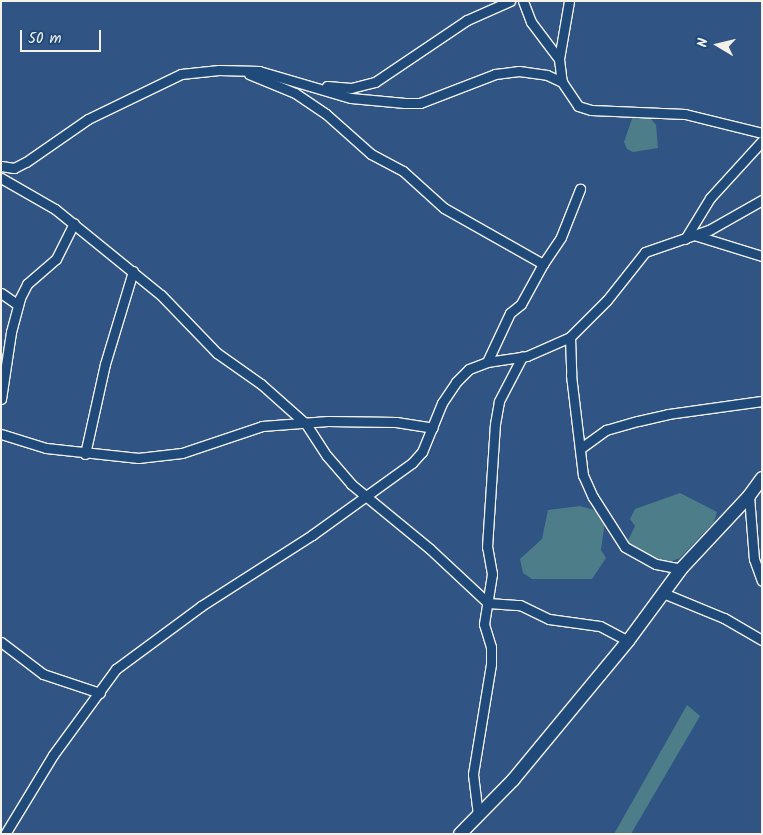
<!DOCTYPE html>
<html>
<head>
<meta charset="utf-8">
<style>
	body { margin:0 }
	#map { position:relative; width:763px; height:835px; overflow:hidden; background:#305484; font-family:Kalam,sans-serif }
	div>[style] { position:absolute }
	.green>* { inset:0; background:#4d7d88 }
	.roads { filter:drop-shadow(1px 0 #f4f1e8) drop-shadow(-1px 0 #f4f1e8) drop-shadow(0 1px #f4f1e8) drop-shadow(0 -1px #f4f1e8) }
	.street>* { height:9px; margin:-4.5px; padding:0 4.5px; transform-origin:4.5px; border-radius:4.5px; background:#1f4a7a }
	.secondary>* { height:12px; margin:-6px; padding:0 6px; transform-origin:6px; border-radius:6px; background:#1f4a7a }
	span { translate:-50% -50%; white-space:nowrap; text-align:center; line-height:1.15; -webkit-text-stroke:5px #1f4a7a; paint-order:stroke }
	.frame { position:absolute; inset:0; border:2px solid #f4f1e8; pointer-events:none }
	.north { position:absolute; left:693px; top:20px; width:50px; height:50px; -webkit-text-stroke:4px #1f4a7a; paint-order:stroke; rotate:279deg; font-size:14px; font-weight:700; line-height:20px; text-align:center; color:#f4f1e8 }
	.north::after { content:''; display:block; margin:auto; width:18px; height:22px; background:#f4f1e8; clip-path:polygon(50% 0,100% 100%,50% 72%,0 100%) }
	.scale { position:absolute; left:20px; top:30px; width:81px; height:22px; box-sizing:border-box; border:2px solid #f4f1e8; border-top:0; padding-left:6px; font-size:15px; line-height:18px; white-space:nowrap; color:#f4f1e8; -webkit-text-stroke:4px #1f4a7a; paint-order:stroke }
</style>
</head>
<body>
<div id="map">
	<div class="green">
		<i style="clip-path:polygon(634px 113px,646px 113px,656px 125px,658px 148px,633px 152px,627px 149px,624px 142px)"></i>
		<i style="clip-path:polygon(680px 493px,717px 512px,714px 522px,680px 558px,672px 561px,652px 560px,625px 547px,635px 526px,630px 519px,635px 509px)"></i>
		<i style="clip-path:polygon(580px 506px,594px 510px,605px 521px,601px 550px,606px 558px,592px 579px,532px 579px,523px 573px,520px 559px,542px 539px,548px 510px)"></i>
		<i style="clip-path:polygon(687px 705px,700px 716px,631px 834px,614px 834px)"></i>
	</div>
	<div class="roads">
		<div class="street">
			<i style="left:523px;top:1px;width:22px;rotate:69deg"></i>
			<i style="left:531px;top:22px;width:46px;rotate:52.9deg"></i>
			<i style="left:559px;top:59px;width:23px;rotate:83deg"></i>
			<i style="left:559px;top:59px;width:59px;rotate:-80.2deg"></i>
			<i style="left:249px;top:74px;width:50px;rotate:22.4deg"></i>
			<i style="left:295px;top:93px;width:37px;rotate:34deg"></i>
			<i style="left:326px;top:114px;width:60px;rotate:41.6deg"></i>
			<i style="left:371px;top:154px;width:36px;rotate:28deg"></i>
			<i style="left:403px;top:171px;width:55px;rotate:42.1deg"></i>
			<i style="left:444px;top:208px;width:114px;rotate:29.5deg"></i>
			<i style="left:543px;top:264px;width:32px;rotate:-56deg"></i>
			<i style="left:561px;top:237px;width:52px;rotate:-68.4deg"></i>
			<i style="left:327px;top:86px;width:24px;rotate:5deg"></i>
			<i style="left:351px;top:88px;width:25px;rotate:-14deg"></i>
			<i style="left:375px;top:82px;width:111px;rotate:-34deg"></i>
			<i style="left:467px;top:20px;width:47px;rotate:-23.8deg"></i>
			<i style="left:1px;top:166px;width:13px;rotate:9deg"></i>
			<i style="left:14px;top:168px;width:13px;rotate:-27deg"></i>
			<i style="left:26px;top:162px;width:75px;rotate:-34.7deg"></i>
			<i style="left:88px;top:119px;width:103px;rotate:-25.8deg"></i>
			<i style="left:181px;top:74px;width:38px;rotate:-6deg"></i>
			<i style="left:219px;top:70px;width:40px;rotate:1.4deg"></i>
			<i style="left:259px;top:71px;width:96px;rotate:16.4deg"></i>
			<i style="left:351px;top:98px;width:54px;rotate:5.3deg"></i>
			<i style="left:405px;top:103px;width:15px"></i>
			<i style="left:420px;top:103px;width:80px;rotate:-21.1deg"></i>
			<i style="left:495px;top:74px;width:24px;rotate:-7deg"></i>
			<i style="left:519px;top:71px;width:28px;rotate:8deg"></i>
			<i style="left:547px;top:75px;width:17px;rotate:25deg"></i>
			<i style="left:562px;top:82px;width:29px;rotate:56deg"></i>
			<i style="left:578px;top:106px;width:14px;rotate:17deg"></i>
			<i style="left:591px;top:110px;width:94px;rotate:2.4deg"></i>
			<i style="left:685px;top:114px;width:79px;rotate:13.9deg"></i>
			<i style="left:1px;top:178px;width:62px;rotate:29.9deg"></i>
			<i style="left:55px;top:209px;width:136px;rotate:39.1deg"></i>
			<i style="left:161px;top:295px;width:81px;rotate:46deg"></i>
			<i style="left:217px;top:353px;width:54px;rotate:35.2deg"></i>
			<i style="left:261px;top:384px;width:60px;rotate:41.6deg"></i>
			<i style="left:306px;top:424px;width:38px;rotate:57deg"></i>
			<i style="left:327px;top:456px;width:37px;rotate:49deg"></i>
			<i style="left:351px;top:484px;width:102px;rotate:39.4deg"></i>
			<i style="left:430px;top:549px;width:79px;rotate:43deg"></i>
			<i style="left:488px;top:603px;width:32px;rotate:4deg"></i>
			<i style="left:520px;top:605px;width:32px;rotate:26deg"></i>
			<i style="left:549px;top:619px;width:51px;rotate:7.8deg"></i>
			<i style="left:600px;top:626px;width:32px;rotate:28deg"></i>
			<i style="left:694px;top:235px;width:71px;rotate:17.2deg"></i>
			<i style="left:685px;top:239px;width:48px;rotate:-58.6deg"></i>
			<i style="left:710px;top:198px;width:77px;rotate:-47.6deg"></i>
			<i style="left:1px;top:293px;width:21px;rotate:35deg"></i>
			<i style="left:570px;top:337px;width:38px;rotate:88deg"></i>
			<i style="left:571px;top:375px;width:101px;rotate:83.2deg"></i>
			<i style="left:583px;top:475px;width:24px;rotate:66deg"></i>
			<i style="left:593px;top:497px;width:59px;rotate:57.4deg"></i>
			<i style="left:625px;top:547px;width:35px;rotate:29deg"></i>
			<i style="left:656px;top:564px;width:25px;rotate:11deg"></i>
			<i style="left:487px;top:362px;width:54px;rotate:-64.9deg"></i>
			<i style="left:510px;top:313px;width:14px;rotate:-39deg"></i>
			<i style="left:521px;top:304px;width:46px;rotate:-61.2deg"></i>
			<i style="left:1px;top:399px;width:68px;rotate:-81.5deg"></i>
			<i style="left:11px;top:332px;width:35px;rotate:-75deg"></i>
			<i style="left:20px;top:298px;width:16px;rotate:-63deg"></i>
			<i style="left:27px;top:284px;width:38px;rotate:-41deg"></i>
			<i style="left:56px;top:259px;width:40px;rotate:-63.4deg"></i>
			<i style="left:1px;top:434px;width:47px;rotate:17.3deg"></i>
			<i style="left:46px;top:448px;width:93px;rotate:6.2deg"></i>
			<i style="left:138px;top:458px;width:44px;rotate:-6.5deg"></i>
			<i style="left:182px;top:453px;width:84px;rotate:-18.6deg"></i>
			<i style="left:262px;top:426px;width:66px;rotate:-4.3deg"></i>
			<i style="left:328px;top:421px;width:68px;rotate:0.8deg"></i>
			<i style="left:396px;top:422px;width:37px;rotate:9deg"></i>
			<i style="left:581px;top:448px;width:31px;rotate:-36deg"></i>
			<i style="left:606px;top:430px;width:33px;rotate:-16deg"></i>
			<i style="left:638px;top:421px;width:31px;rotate:-13deg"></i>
			<i style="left:668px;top:414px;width:95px;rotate:-7.9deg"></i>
			<i style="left:85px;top:454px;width:92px;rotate:-77.5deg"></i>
			<i style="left:105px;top:364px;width:97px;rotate:-73.2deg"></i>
			<i style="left:749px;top:496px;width:63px;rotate:85.5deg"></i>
			<i style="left:754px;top:559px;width:23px;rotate:70deg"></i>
			<i style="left:663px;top:593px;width:66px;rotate:22.3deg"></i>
			<i style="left:724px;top:618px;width:44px;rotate:30.1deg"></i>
			<i style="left:1px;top:642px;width:53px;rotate:37.3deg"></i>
			<i style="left:43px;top:674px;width:60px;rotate:18.4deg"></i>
			<i style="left:478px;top:815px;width:41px;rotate:-97deg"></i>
			<i style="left:473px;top:774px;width:111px;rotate:-80.7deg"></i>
			<i style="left:491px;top:664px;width:17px;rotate:-90deg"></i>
			<i style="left:491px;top:647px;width:24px;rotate:-107deg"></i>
			<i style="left:484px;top:624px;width:51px;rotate:-80.9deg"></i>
			<i style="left:492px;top:574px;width:27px;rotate:-100deg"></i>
			<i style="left:487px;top:547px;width:123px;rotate:-86.3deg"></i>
			<i style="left:495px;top:424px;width:23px;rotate:-80deg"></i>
			<i style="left:499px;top:401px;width:50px;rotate:-62.4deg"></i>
			<i style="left:5px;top:834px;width:92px;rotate:-58.7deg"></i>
			<i style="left:53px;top:755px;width:107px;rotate:-53.8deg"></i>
			<i style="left:116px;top:669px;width:106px;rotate:-36.5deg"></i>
			<i style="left:201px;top:606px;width:132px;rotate:-32.6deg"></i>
			<i style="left:312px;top:535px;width:123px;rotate:-35.8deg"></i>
			<i style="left:412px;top:463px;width:15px;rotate:-48deg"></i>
			<i style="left:422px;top:452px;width:53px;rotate:-67.8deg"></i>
			<i style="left:442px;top:403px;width:25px;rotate:-56deg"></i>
			<i style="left:456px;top:382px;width:18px;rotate:-45deg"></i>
			<i style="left:469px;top:369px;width:19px;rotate:-21deg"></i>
			<i style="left:487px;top:362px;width:40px;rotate:-8.5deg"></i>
			<i style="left:527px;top:356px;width:47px;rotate:-23.8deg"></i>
			<i style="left:570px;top:337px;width:52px;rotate:-45deg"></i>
			<i style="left:607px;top:300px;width:61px;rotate:-51.6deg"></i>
			<i style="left:645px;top:252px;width:68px;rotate:-19deg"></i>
			<i style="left:709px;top:230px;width:61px;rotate:-29.5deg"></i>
		</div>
		<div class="secondary">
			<i style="left:460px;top:834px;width:76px;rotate:-45.5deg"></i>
			<i style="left:513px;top:780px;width:180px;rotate:-50.4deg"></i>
			<i style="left:628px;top:641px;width:89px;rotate:-53.6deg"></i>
			<i style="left:681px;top:569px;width:100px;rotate:-47deg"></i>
			<i style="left:749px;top:496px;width:22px;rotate:-54deg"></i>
		</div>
	</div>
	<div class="frame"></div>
	<div class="north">N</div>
	<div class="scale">50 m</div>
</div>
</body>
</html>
